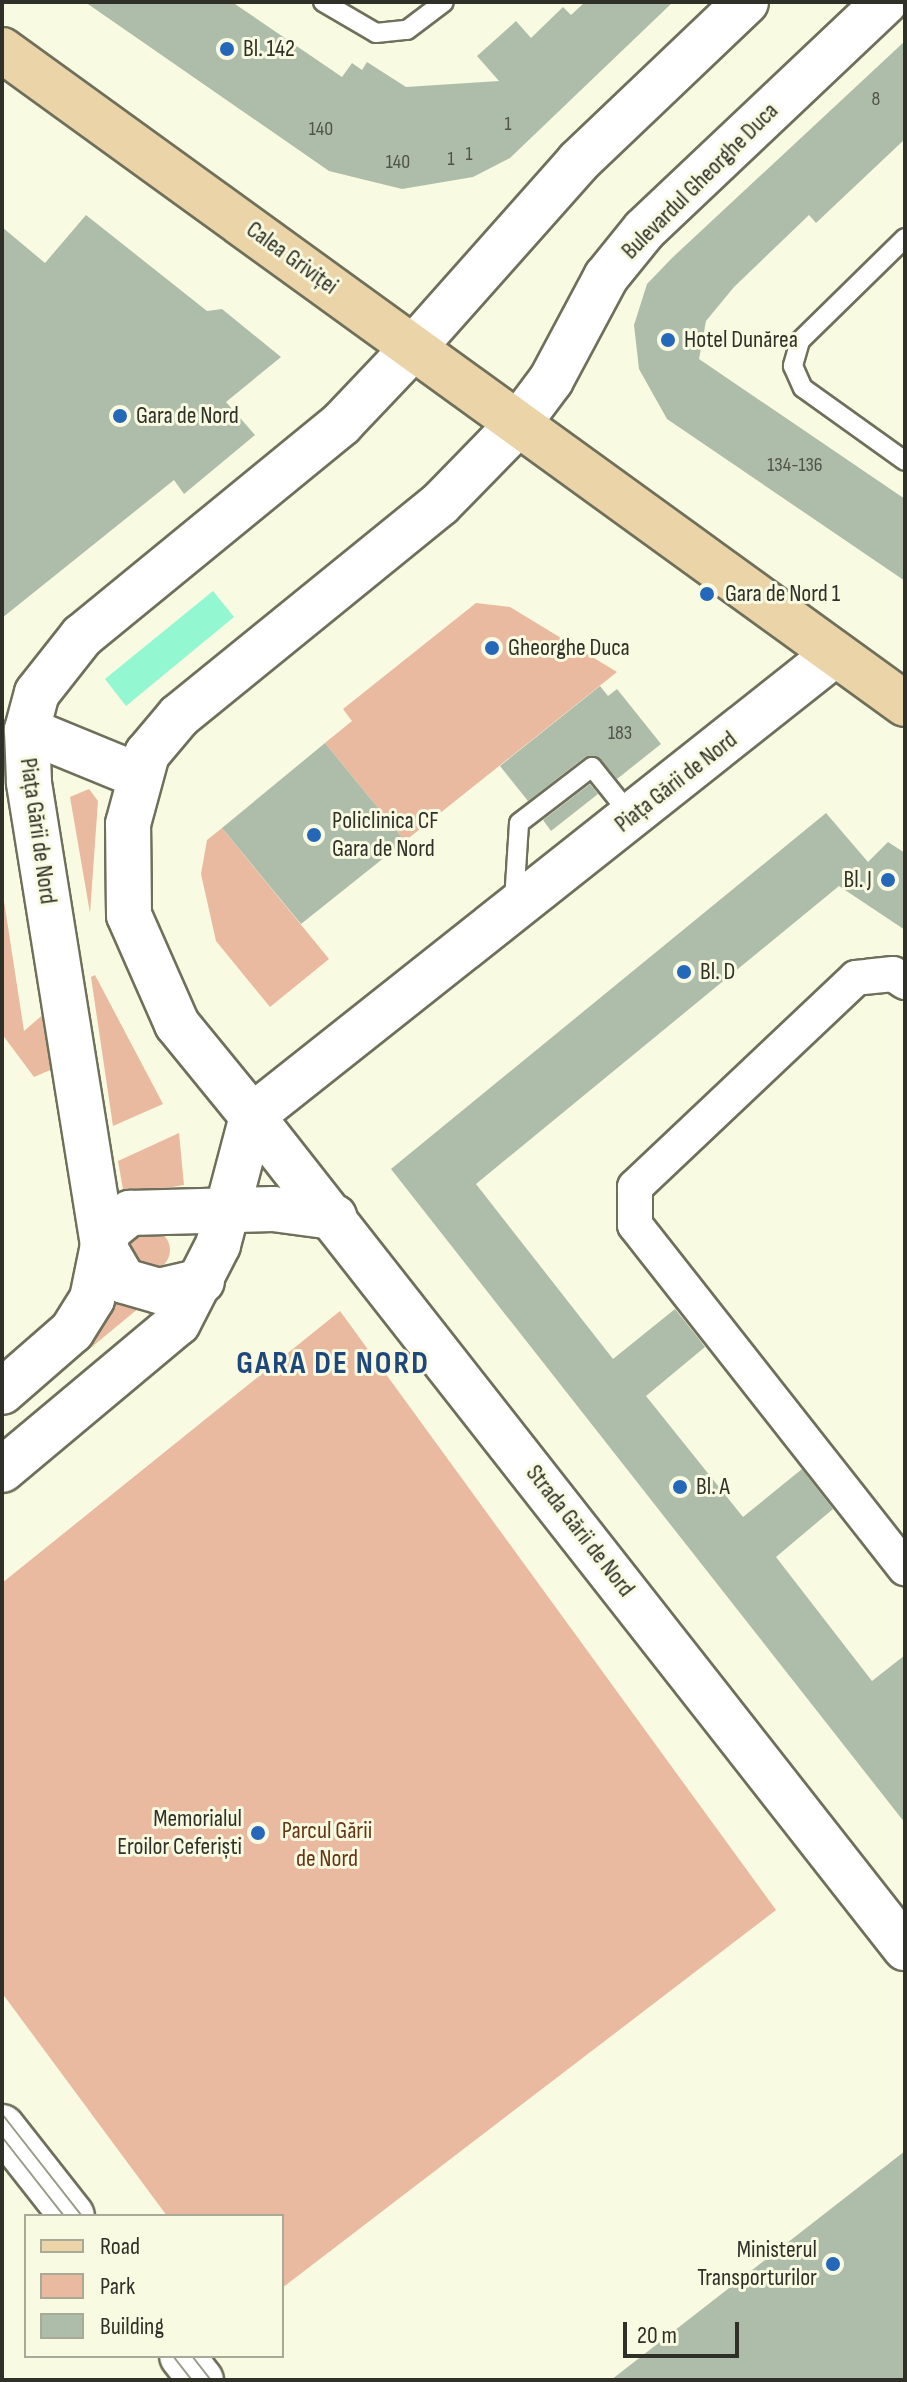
<!DOCTYPE html>
<html>
<head>
<meta charset="utf-8">
<style>
	body { margin:0 }
	#map { position:relative; width:907px; height:2382px; overflow:hidden; background:#f8fae1; font-family:"Sofia Sans Condensed",sans-serif }
	div>[style] { position:absolute }
	.green>* { inset:0; background:#e9ba9f }
	.round { border-radius:50% }
	.water>* { inset:0; background:#93f7d2 }
	.building>* { inset:0; background:#aebdaa }
	.roads { filter:drop-shadow(2px 0 #6f705b) drop-shadow(-2px 0 #6f705b) drop-shadow(0 2px #6f705b) drop-shadow(0 -2px #6f705b) }
	.service>* { height:18px; margin:-9px; padding:0 9px; transform-origin:9px; border-radius:9px; background:#fff }
	.minor>* { height:34px; margin:-17px; padding:0 17px; transform-origin:17px; border-radius:17px; background:#fff }
	.tertiary>* { height:44px; margin:-22px; padding:0 22px; transform-origin:22px; border-radius:22px; background:#fff }
	.secondary>* { height:44px; margin:-22px; padding:0 22px; transform-origin:22px; border-radius:22px; background:#fff }
	.primary>* { height:44px; margin:-22px; padding:0 22px; transform-origin:22px; border-radius:22px; background:#ecd4a9 }
	.tram>* { height:2px; margin:-1px; padding:0 1px; transform-origin:1px; border-radius:1px; background:#9a9c8a }
	.dots>* { width:22px; height:22px; translate:-50% -50%; box-sizing:border-box; border:4px solid #f8fae1; border-radius:50% }
	span { translate:-50% -50%; white-space:nowrap; text-align:center; line-height:1.15; -webkit-text-stroke:6px #f8fae1; paint-order:stroke }
	.number-label { font-size:20px; color:#4f5348 }
	.number-label span { -webkit-text-stroke-width:0 }
	.poi-label { font-size:24px; color:#2f3027 }
	.left { translate:0 -50%; text-align:left }
	.right { translate:-100% -50%; text-align:right }
	.street-label { font-size:24px; color:#2f3027 }
	.park-label { font-size:24px; color:#663514 }
	.district-label { font-size:32px; color:#1e477b; font-weight:700; letter-spacing:2px }
	.frame { position:absolute; inset:0; border:4px solid #2f3027; pointer-events:none }
	.legend { position:absolute; left:24px; top:2214px; width:260px; height:144px; box-sizing:border-box; background:#f8fae1; border:2px solid #a8a997; margin:0; padding:10px 14px; list-style:none; font-size:24px; color:#2f3027 }
	.legend li { display:flex; align-items:center; gap:16px; height:40px }
	.legend b { width:40px; border:2px solid #a8a997 }
	.scale { position:absolute; left:623px; top:2322px; width:116px; height:36px; box-sizing:border-box; border:4px solid #2f3027; border-top:0; padding-left:10px; font-size:24px; line-height:28px; white-space:nowrap; color:#2f3027; -webkit-text-stroke:6px #f8fae1; paint-order:stroke }
</style>
</head>
<body>
<div id="map">
	<div class="green">
		<i style="clip-path:polygon(476px 603px,510px 607px,617px 672px,405px 841px,325px 743px,352px 721px,343px 709px)"></i>
		<i style="clip-path:polygon(89px 789px,98px 801px,90px 913px,70px 797px)"></i>
		<i style="clip-path:polygon(222px 828px,329px 959px,270px 1007px,216px 941px,201px 874px,207px 840px)"></i>
		<i style="clip-path:polygon(2px 888px,24px 1031px,46px 1012px,55px 1068px,34px 1077px,2px 1034px)"></i>
		<i style="clip-path:polygon(95px 975px,163px 1104px,113px 1126px,91px 977px)"></i>
		<i style="clip-path:polygon(179px 1133px,184px 1185px,124px 1195px,118px 1161px)"></i>
		<i class="round" style="left:130px;top:1230px;width:40px;height:40px"></i>
		<i style="clip-path:polygon(116px 1294px,145px 1303px,76px 1360px,104px 1324px)"></i>
		<i style="clip-path:polygon(340px 1311px,776px 1910px,282px 2288px,282px 2216px,167px 2216px,2px 1993px,2px 1583px)"></i>
	</div>
	<div class="water">
		<i style="clip-path:polygon(213px 591px,234px 617px,126px 706px,105px 679px)"></i>
	</div>
	<div class="building">
		<i style="clip-path:polygon(85px 2px,232px 2px,342px 77px,352px 63px,362px 70px,367px 62px,406px 87px,499px 81px,477px 56px,516px 21px,531px 38px,563px 7px,571px 15px,585px 2px,673px 2px,510px 158px,473px 177px,402px 189px,329px 171px)"></i>
		<i style="clip-path:polygon(905px 41px,905px 139px,816px 223px,809px 215px,734px 287px,706px 321px,699px 359px,905px 499px,905px 581px,667px 419px,639px 369px,634px 325px,647px 284px,672px 258px)"></i>
		<i style="clip-path:polygon(86px 215px,207px 311px,222px 309px,281px 357px,226px 402px,255px 435px,184px 494px,174px 480px,2px 618px,2px 227px,45px 263px)"></i>
		<i style="clip-path:polygon(600px 686px,608px 696px,617px 689px,661px 744px,617px 779px,597px 756px,585px 757px,528px 801px,500px 766px)"></i>
		<i style="clip-path:polygon(325px 743px,405px 841px,301px 924px,222px 828px)"></i>
		<i style="clip-path:polygon(590px 784px,598px 794px,551px 831px,543px 820px)"></i>
		<i style="clip-path:polygon(826px 813px,868px 862px,888px 842px,905px 853px,905px 930px,839px 886px,476px 1184px,613px 1359px,675px 1309px,699px 1339px,705px 1347px,646px 1396px,743px 1517px,802px 1469px,833px 1509px,776px 1557px,872px 1681px,905px 1655px,905px 1823px,391px 1169px)"></i>
		<i style="clip-path:polygon(905px 2151px,905px 2380px,611px 2380px)"></i>
	</div>
	<div class="roads">
		<div class="service">
			<i style="left:323px;top:2px;width:61px;rotate:30.3deg"></i>
			<i style="left:376px;top:33px;width:31px;rotate:-6deg"></i>
			<i style="left:407px;top:30px;width:46px;rotate:-37.1deg"></i>
			<i style="left:905px;top:238px;width:147px;rotate:135.6deg"></i>
			<i style="left:800px;top:341px;width:26px;rotate:106deg"></i>
			<i style="left:793px;top:366px;width:24px;rotate:66deg"></i>
			<i style="left:803px;top:388px;width:125px;rotate:35.6deg"></i>
			<i style="left:514px;top:901px;width:78px;rotate:-86.3deg"></i>
			<i style="left:519px;top:823px;width:92px;rotate:-37.5deg"></i>
			<i style="left:592px;top:767px;width:64px;rotate:51.3deg"></i>
		</div>
		<div class="minor">
			<i style="left:905px;top:982px;width:14px;rotate:-146deg"></i>
			<i style="left:893px;top:974px;width:37px;rotate:174deg"></i>
			<i style="left:856px;top:978px;width:304px;rotate:136.6deg"></i>
			<i style="left:635px;top:1187px;width:38px;rotate:90deg"></i>
			<i style="left:635px;top:1225px;width:437px;rotate:51.8deg"></i>
		</div>
		<div class="tertiary">
			<i style="left:414px;top:347px;width:247px;rotate:-48.4deg"></i>
			<i style="left:578px;top:162px;width:232px;rotate:-43.6deg"></i>
			<i style="left:518px;top:424px;width:55px;rotate:-53.1deg"></i>
			<i style="left:551px;top:380px;width:117px;rotate:-61.9deg"></i>
			<i style="left:606px;top:277px;width:60px;rotate:-51deg"></i>
			<i style="left:644px;top:230px;width:332px;rotate:-43.4deg"></i>
			<i style="left:835px;top:654px;width:744px;rotate:141.6deg"></i>
			<i style="left:252px;top:1116px;width:1058px;rotate:51.87deg"></i>
		</div>
		<div class="secondary">
			<i style="left:27px;top:730px;width:121px;rotate:22.3deg"></i>
			<i style="left:202px;top:1281px;width:44px;rotate:166.9deg"></i>
			<i style="left:159px;top:1291px;width:36px;rotate:-164deg"></i>
			<i style="left:124px;top:1281px;width:42px;rotate:-120.3deg"></i>
			<i style="left:103px;top:1245px;width:17px;rotate:-66deg"></i>
			<i style="left:110px;top:1229px;width:26px;rotate:-39deg"></i>
			<i style="left:130px;top:1213px;width:143px;rotate:-1.6deg"></i>
			<i style="left:273px;top:1209px;width:62px;rotate:7.5deg"></i>
			<i style="left:2px;top:1392px;width:93px;rotate:-41.1deg"></i>
			<i style="left:72px;top:1331px;width:38px;rotate:-58deg"></i>
			<i style="left:92px;top:1299px;width:55px;rotate:-78.5deg"></i>
			<i style="left:103px;top:1245px;width:469px;rotate:-99.1deg"></i>
			<i style="left:29px;top:782px;width:52px;rotate:-92.2deg"></i>
			<i style="left:27px;top:730px;width:38px;rotate:-75deg"></i>
			<i style="left:37px;top:693px;width:73px;rotate:-51.7deg"></i>
			<i style="left:82px;top:636px;width:335px;rotate:-39.3deg"></i>
			<i style="left:341px;top:424px;width:106px;rotate:-46.5deg"></i>
			<i style="left:2px;top:1470px;width:229px;rotate:-39.9deg"></i>
			<i style="left:178px;top:1323px;width:88px;rotate:-62.9deg"></i>
			<i style="left:218px;top:1245px;width:133px;rotate:-75.2deg"></i>
			<i style="left:252px;top:1116px;width:119px;rotate:-129.2deg"></i>
			<i style="left:177px;top:1024px;width:119px;rotate:-113.8deg"></i>
			<i style="left:129px;top:915px;width:91px;rotate:-90.6deg"></i>
			<i style="left:128px;top:824px;width:73px;rotate:-74.8deg"></i>
			<i style="left:147px;top:754px;width:50px;rotate:-49.9deg"></i>
			<i style="left:179px;top:716px;width:336px;rotate:-39.1deg"></i>
			<i style="left:440px;top:504px;width:112px;rotate:-45.7deg"></i>
			<i style="left:2px;top:2127px;width:113px;rotate:51.8deg"></i>
			<i style="left:182px;top:2356px;width:31px;rotate:52deg"></i>
		</div>
		<div class="primary">
			<i style="left:2px;top:50px;width:1115px;rotate:35.91deg"></i>
		</div>
	</div>
	<div class="tram">
		<i style="left:2px;top:2114px;width:130px;rotate:51.9deg"></i>
		<i style="left:2px;top:2137px;width:100px;rotate:51.9deg"></i>
		<i style="left:173px;top:2356px;width:31px;rotate:52deg"></i>
		<i style="left:192px;top:2356px;width:31px;rotate:52deg"></i>
	</div>
	<div class="dots">
		<i style="left:227px;top:49px;background:#2567b8"></i>
		<i style="left:668px;top:340px;background:#2567b8"></i>
		<i style="left:120px;top:416px;background:#2567b8"></i>
		<i style="left:707px;top:594px;background:#2567b8"></i>
		<i style="left:492px;top:648px;background:#2567b8"></i>
		<i style="left:314px;top:835px;background:#2567b8"></i>
		<i style="left:888px;top:880px;background:#2567b8"></i>
		<i style="left:684px;top:972px;background:#2567b8"></i>
		<i style="left:680px;top:1487px;background:#2567b8"></i>
		<i style="left:258px;top:1833px;background:#2567b8"></i>
		<i style="left:833px;top:2264px;background:#2567b8"></i>
	</div>
	<div class="number-label">
		<span style="left:876px;top:99px">8</span>
		<span style="left:508px;top:124px">1</span>
		<span style="left:321px;top:129px">140</span>
		<span style="left:469px;top:154px">1</span>
		<span style="left:451px;top:159px">1</span>
		<span style="left:398px;top:162px">140</span>
		<span style="left:795px;top:465px">134-136</span>
		<span style="left:620px;top:733px">183</span>
	</div>
	<div class="poi-label">
		<span class="left" style="left:243px;top:49px">Bl. 142</span>
		<span class="left" style="left:684px;top:340px">Hotel Dunărea</span>
		<span class="left" style="left:136px;top:416px">Gara de Nord</span>
		<span class="left" style="left:725px;top:594px">Gara de Nord 1</span>
		<span class="left" style="left:508px;top:648px">Gheorghe Duca</span>
		<span class="left" style="left:332px;top:835px">Policlinica CF<br>Gara de Nord</span>
		<span class="right" style="left:872px;top:880px">Bl. J</span>
		<span class="left" style="left:700px;top:972px">Bl. D</span>
		<span class="left" style="left:696px;top:1487px">Bl. A</span>
		<span class="right" style="left:242px;top:1833px">Memorialul<br>Eroilor Ceferiști</span>
		<span class="right" style="left:817px;top:2264px">Ministerul<br>Transporturilor</span>
	</div>
	<div class="street-label">
		<span style="left:700px;top:181px;rotate:-45deg">Bulevardul Gheorghe Duca</span>
		<span style="left:292px;top:258px;rotate:36deg">Calea Griviței</span>
		<span style="left:676px;top:782px;rotate:-38deg">Piața Gării de Nord</span>
		<span style="left:38px;top:831px;rotate:82deg">Piața Gării de Nord</span>
		<span style="left:580px;top:1531px;rotate:52deg">Strada Gării de Nord</span>
	</div>
	<div class="park-label">
		<span style="left:327px;top:1845px">Parcul Gării<br>de Nord</span>
	</div>
	<div class="district-label">
		<span style="left:333px;top:1364px">GARA DE NORD</span>
	</div>
	<div class="frame"></div>
	<ul class="legend">
	<li><b style="height:10px;background:#ecd4a9"></b>Road</li>
	<li><b style="height:22px;background:#e9ba9f"></b>Park</li>
	<li><b style="height:22px;background:#aebdaa"></b>Building</li>
	</ul>
	<div class="scale">20 m</div>
</div>
</body>
</html>
